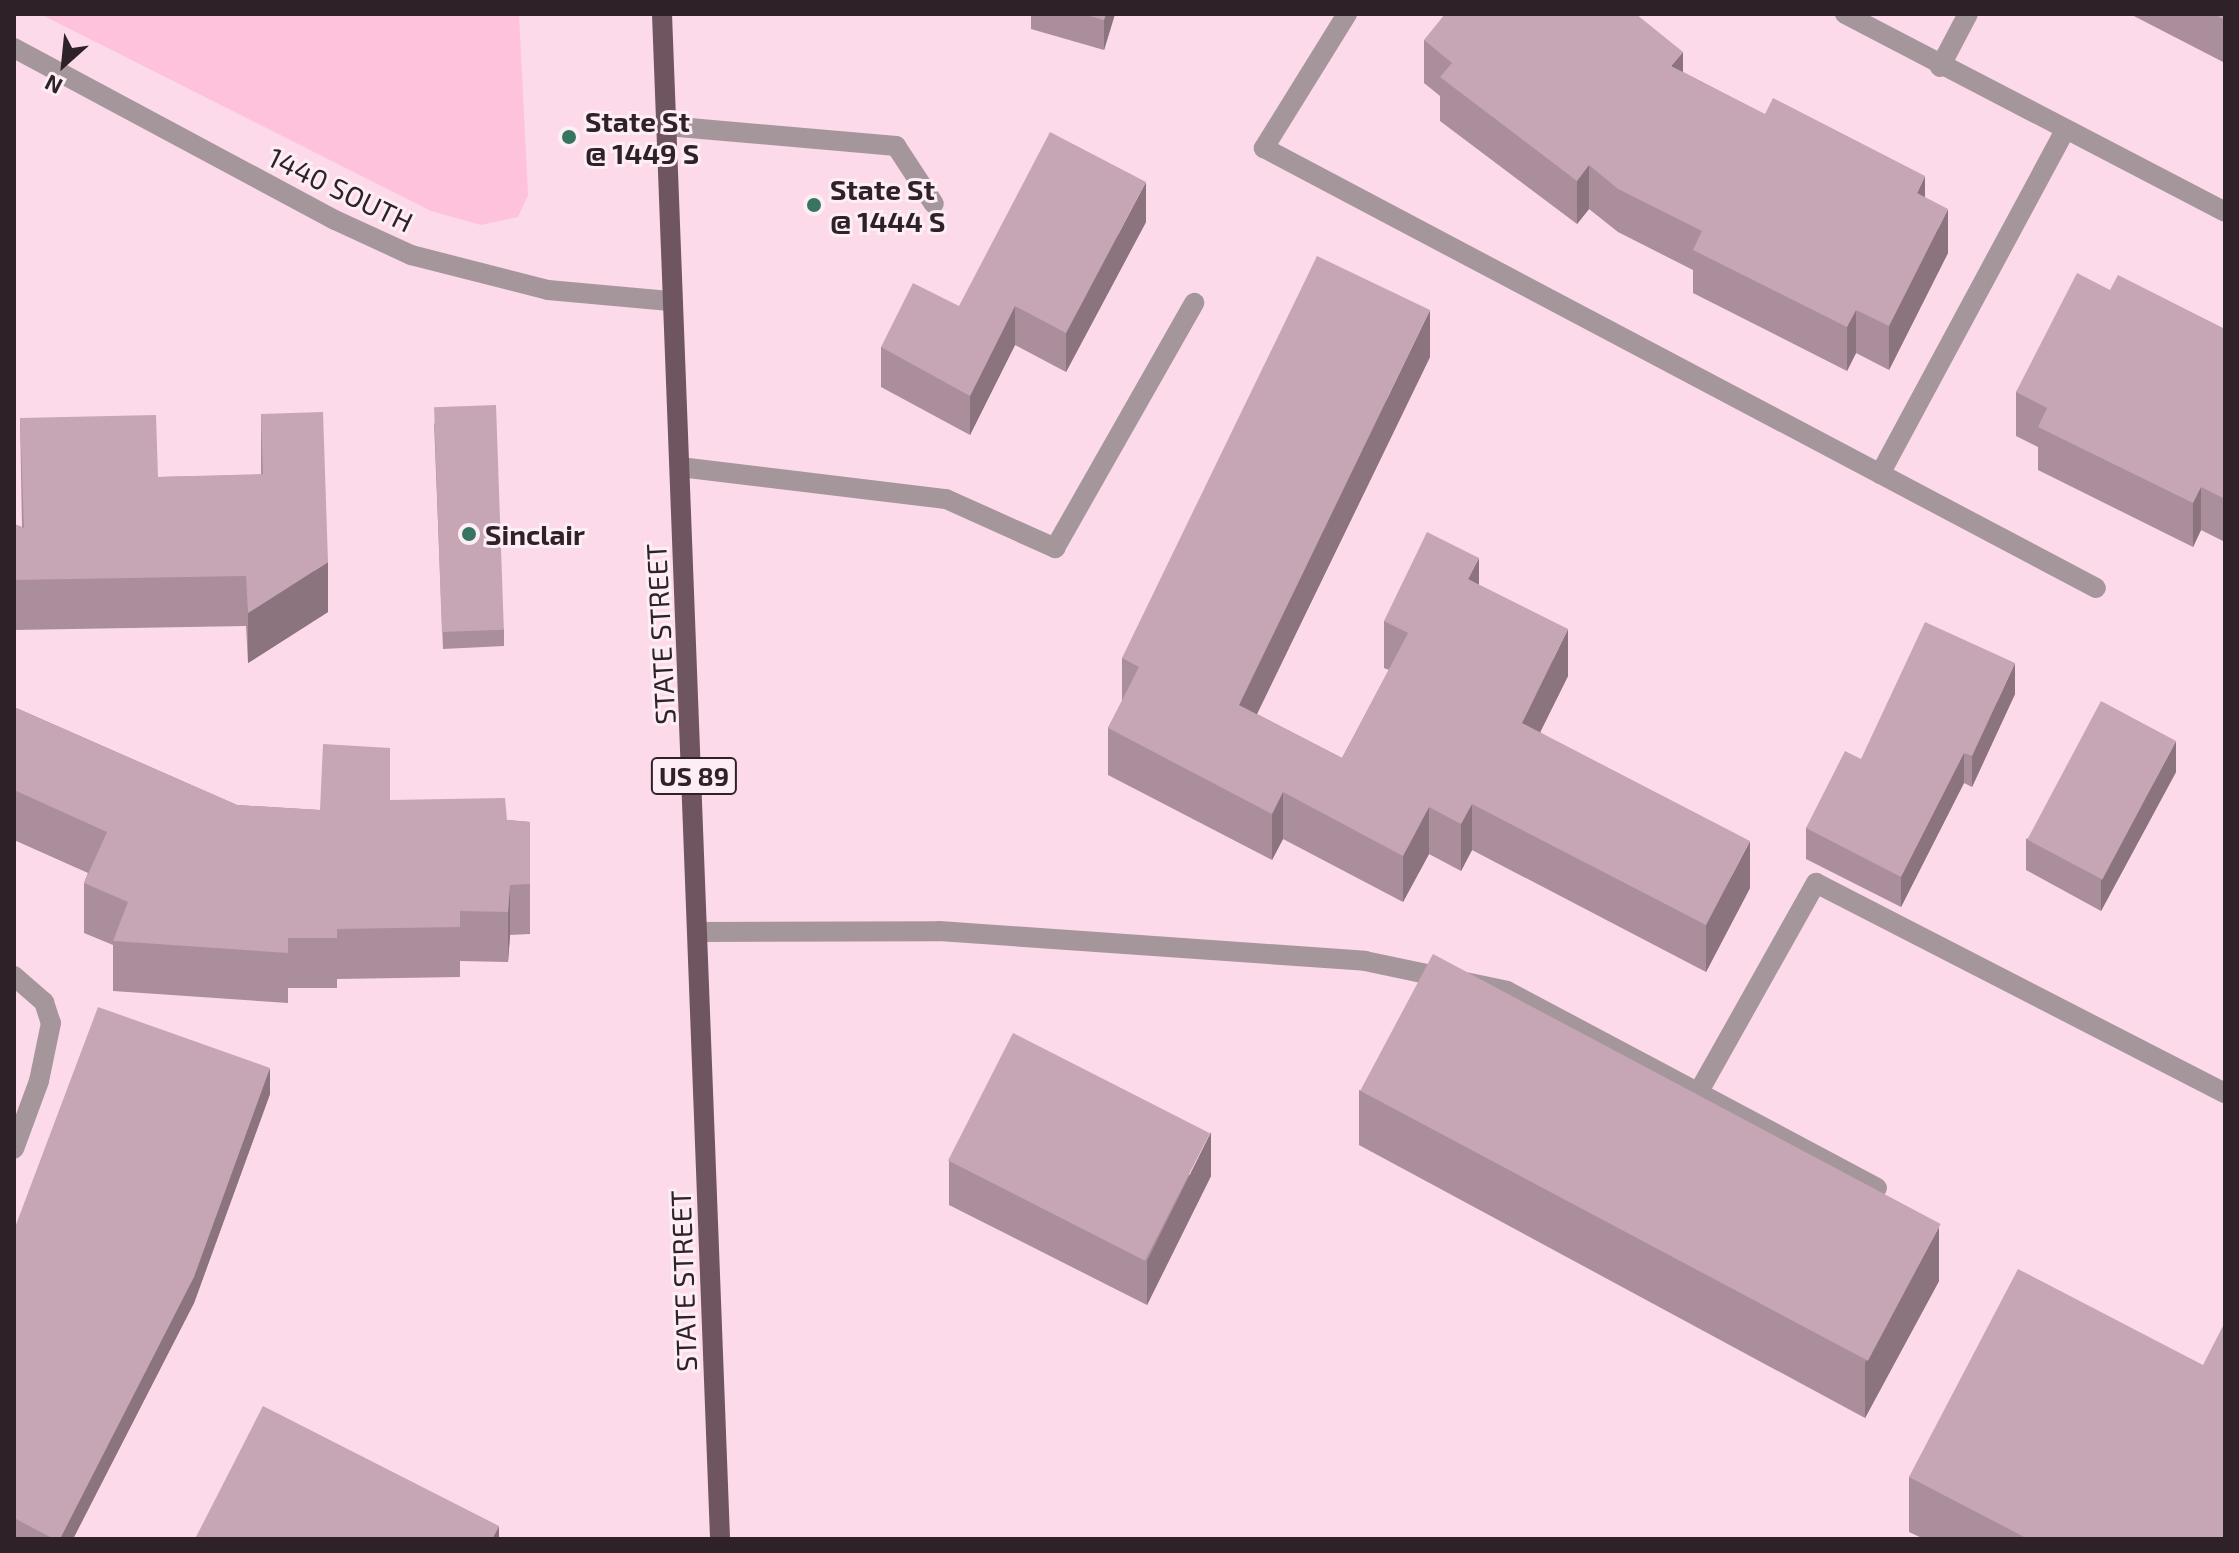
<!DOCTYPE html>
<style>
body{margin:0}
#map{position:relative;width:2239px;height:1553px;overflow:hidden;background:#fddae9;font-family:"Exo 2",sans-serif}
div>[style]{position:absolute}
.green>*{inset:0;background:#ffc2dd}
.minor>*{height:20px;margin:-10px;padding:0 10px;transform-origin:10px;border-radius:10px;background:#a5969c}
.major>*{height:20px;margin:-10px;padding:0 10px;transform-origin:10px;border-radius:10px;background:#6e5560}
.wall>*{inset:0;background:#aa8e9b}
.shaded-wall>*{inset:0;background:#8b747e}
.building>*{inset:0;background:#c6a5b4;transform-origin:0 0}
.dots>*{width:22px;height:22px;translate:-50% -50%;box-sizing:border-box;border:4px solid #fceef4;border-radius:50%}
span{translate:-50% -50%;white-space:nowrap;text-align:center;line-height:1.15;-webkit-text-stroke:6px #fceef4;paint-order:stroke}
.shield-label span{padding:2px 6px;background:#fceef4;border:2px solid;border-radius:6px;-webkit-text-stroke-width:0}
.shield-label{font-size:26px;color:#2e2127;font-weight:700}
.poi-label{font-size:28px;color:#2e2127;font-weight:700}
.left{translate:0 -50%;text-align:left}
.street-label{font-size:28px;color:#2e2127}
.frame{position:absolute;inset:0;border:16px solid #2e2127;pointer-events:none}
.north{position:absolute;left:24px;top:24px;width:80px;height:80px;-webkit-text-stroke:6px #fceef4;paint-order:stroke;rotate:207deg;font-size:22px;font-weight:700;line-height:32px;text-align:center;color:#2e2127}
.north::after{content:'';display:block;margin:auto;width:28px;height:36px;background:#2e2127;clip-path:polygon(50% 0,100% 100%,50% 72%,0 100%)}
</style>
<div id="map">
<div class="green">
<i style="clip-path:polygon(40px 14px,519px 14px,528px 195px,518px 217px,481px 225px,431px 211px)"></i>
</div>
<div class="minor">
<i style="left:1347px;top:14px;width:158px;rotate:121.8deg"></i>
<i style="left:1264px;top:148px;width:941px;rotate:27.87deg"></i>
<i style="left:1845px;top:14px;width:428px;rotate:27.5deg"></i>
<i style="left:14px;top:48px;width:364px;rotate:28.2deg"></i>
<i style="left:335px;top:220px;width:84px;rotate:24.7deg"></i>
<i style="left:411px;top:255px;width:141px;rotate:14.3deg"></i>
<i style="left:548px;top:290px;width:122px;rotate:5.2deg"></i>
<i style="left:1940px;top:67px;width:60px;rotate:-62.2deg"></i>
<i style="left:667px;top:126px;width:230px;rotate:5deg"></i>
<i style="left:896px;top:146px;width:69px;rotate:56.8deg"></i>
<i style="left:680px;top:467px;width:268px;rotate:6.9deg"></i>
<i style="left:946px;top:499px;width:120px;rotate:24.2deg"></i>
<i style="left:1055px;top:548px;width:282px;rotate:-60.4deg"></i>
<i style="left:1880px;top:474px;width:390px;rotate:-61.7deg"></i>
<i style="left:700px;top:932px;width:239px;rotate:-0.2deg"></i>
<i style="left:939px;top:931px;width:427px;rotate:4deg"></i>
<i style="left:1365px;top:961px;width:145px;rotate:11.9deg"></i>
<i style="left:1507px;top:991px;width:419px;rotate:28deg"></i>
<i style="left:14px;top:976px;width:40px;rotate:41deg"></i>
<i style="left:44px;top:1002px;width:22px;rotate:72deg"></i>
<i style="left:51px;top:1023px;width:59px;rotate:101.7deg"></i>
<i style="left:39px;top:1081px;width:72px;rotate:110.2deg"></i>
<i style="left:1698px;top:1093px;width:241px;rotate:-60.7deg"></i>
<i style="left:1816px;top:883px;width:460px;rotate:27.2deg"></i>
</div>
<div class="major">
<i style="left:662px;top:14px;width:1526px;rotate:87.82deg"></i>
</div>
<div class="wall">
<i style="clip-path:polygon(1031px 14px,1115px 14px,1104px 50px,1031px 29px)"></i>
<i style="clip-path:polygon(2130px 14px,2225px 14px,2225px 63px)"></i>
<i style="clip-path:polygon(1424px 40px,1683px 72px,1925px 198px,1948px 253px,1889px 370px,1856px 353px,1847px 371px,1693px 293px,1693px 270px,1618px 232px,1589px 209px,1577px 224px,1440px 121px,1440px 96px,1424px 83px)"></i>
<i style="clip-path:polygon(1146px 222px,1066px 372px,1015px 345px,970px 435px,881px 387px,881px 347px,959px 306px)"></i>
<i style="clip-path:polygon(2110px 290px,2225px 329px,2225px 542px,2201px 530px,2193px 547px,2038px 470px,2038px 447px,2016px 436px,2016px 392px)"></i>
<i style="clip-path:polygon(1430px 357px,1257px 714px,1342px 758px,1389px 670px,1384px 668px,1384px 621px,1479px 585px,1568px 676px,1540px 732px,1750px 888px,1706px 972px,1472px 850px,1461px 871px,1429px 854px,1403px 902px,1283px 839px,1272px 860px,1108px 775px,1108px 728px,1122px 701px,1122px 658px)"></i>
<i style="clip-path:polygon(261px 414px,328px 612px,248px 663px,246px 626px,14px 630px,14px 524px,22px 527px,20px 418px,158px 477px,261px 475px)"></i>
<i style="clip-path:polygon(434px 422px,504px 630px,504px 646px,443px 649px)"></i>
<i style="clip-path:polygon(2015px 694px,1972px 787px,1964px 783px,1901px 907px,1806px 859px,1806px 828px,1861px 759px)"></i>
<i style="clip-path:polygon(14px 707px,237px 805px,320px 810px,390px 800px,507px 820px,530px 822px,530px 934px,510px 935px,508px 962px,460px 961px,460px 977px,337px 979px,337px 988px,288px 988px,288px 1003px,113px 991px,113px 945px,84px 933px,84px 883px,88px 873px,14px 840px)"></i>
<i style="clip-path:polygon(2176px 772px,2101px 911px,2026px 870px,2026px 839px)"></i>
<i style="clip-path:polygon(1359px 1090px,1939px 1281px,1865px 1418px,1359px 1145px)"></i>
<i style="clip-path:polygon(270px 1094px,194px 1303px,73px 1539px,14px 1539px,14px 1230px)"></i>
<i style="clip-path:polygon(949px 1161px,1211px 1176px,1147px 1305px,949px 1205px)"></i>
<i style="clip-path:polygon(2203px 1365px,2225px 1539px,1924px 1539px,1909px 1532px,1909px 1477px)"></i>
</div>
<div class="shaded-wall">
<i style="clip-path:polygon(1106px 14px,1115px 14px,1104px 50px,1104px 20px)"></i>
<i style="clip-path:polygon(1683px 52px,1683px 96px,1671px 66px)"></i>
<i style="clip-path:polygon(1589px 165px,1589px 209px,1577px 224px,1577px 181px)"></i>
<i style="clip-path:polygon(1925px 176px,1925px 219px,1917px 193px)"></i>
<i style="clip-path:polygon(1146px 182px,1146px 222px,1066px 372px,1066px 333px)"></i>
<i style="clip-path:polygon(1948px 209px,1948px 253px,1889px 370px,1889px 326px)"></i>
<i style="clip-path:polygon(1015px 306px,1015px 345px,970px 435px,970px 396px)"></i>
<i style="clip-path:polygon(1430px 310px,1430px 357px,1239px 751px,1239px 705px)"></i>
<i style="clip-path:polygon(1856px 310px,1856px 353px,1847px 371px,1847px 327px)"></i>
<i style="clip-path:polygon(2201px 487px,2201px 530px,2193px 547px,2193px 503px)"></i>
<i style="clip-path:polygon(1479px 558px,1479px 604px,1468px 579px)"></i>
<i style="clip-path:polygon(328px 562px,328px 612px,248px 663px,248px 613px)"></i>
<i style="clip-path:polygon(1568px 629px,1568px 676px,1522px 769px,1522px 723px)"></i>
<i style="clip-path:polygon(2015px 663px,2015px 694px,1972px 787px,1972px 756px)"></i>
<i style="clip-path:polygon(2176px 741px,2176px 772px,2101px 911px,2101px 881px)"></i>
<i style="clip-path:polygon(1964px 753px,1964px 783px,1901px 907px,1901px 877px)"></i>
<i style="clip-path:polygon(1283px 792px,1283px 839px,1272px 860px,1272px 814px)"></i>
<i style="clip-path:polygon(1472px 804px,1472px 850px,1461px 871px,1461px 824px)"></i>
<i style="clip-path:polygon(1429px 807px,1429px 854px,1403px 902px,1403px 856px)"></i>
<i style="clip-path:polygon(1750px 841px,1750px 888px,1706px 972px,1706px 925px)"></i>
<i style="clip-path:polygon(510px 885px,510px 935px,508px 962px,508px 912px)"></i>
<i style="clip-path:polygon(270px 1068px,270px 1094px,194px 1303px,73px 1539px,60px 1539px)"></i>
<i style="clip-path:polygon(1211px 1132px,1211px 1176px,1147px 1305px,1147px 1261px)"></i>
<i style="clip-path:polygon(1939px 1227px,1939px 1281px,1865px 1418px,1865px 1363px)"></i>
<i style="clip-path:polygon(499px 1526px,499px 1539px,492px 1539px)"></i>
</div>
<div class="building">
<i style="clip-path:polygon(1083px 14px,1106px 14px,1104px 20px)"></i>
<i style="clip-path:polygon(1445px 14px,1636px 14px,1683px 52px,1671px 66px,1765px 114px,1773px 98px,1925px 176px,1917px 193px,1948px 209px,1889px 326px,1856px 310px,1847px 327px,1693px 250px,1702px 231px,1618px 189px,1589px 165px,1577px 181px,1440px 77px,1452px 63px,1424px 40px)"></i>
<i style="clip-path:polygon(2214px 14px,2225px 14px,2225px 20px)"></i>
<i style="clip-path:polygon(1050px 132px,1146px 182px,1066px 333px,1015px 306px,970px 396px,881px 347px,913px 283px,959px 306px)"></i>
<i style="clip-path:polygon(1317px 256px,1430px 310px,1239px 705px,1342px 758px,1408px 633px,1384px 621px,1427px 532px,1479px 558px,1468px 579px,1568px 629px,1522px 723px,1750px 841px,1706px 925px,1472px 804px,1461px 824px,1429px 807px,1403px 856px,1283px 792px,1272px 814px,1108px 728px,1139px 667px,1122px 658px)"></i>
<i style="clip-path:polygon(2077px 273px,2110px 290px,2118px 275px,2225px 329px,2225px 499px,2201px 487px,2193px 503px,2038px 427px,2047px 408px,2016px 392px)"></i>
<i style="left:496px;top:405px;width:225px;height:62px;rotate:88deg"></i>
<i style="clip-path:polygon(323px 412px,328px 562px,248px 613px,246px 576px,14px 580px,14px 524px,24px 528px,20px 418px,156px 415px,158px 477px,263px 474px,261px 414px)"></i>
<i style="clip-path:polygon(1925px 622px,2015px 663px,1972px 756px,1964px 753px,1901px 877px,1806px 828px,1845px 751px,1861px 759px)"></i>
<i style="left:2101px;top:701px;width:85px;height:157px;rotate:28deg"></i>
<i style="clip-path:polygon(14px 707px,237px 805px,320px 810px,323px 744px,390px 748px,390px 800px,505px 798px,507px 820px,530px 822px,530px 884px,510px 885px,508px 912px,460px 911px,460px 927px,337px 929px,337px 938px,288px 938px,288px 953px,113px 941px,128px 902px,84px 883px,107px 832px,14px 790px)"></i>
<i style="left:1433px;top:954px;width:575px;height:155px;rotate:28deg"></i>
<i style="clip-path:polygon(98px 1007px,270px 1068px,194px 1277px,60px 1539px,54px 1539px,14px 1518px,14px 1230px)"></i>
<i style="left:1013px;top:1033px;width:221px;height:143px;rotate:27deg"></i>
<i style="clip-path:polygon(2018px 1269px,2203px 1365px,2225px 1322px,2225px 1539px,2028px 1539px,1909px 1477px)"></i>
<i style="clip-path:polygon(263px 1406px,499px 1526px,492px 1539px,195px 1539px)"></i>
</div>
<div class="dots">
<i style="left:569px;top:137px;background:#387561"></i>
<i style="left:814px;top:205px;background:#387561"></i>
<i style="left:469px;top:534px;background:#387561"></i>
</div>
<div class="shield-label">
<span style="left:694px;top:776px">US 89</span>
</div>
<div class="poi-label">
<span class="left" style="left:585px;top:137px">State St<br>@ 1449 S</span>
<span class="left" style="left:830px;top:205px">State St<br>@ 1444 S</span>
<span class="left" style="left:485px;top:534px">Sinclair</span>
</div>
<div class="street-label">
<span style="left:341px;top:189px;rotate:26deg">1440 SOUTH</span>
<span style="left:660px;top:634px;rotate:-93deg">STATE STREET</span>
<span style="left:683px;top:1281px;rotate:-92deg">STATE STREET</span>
</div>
<div class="frame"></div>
<div class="north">N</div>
</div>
